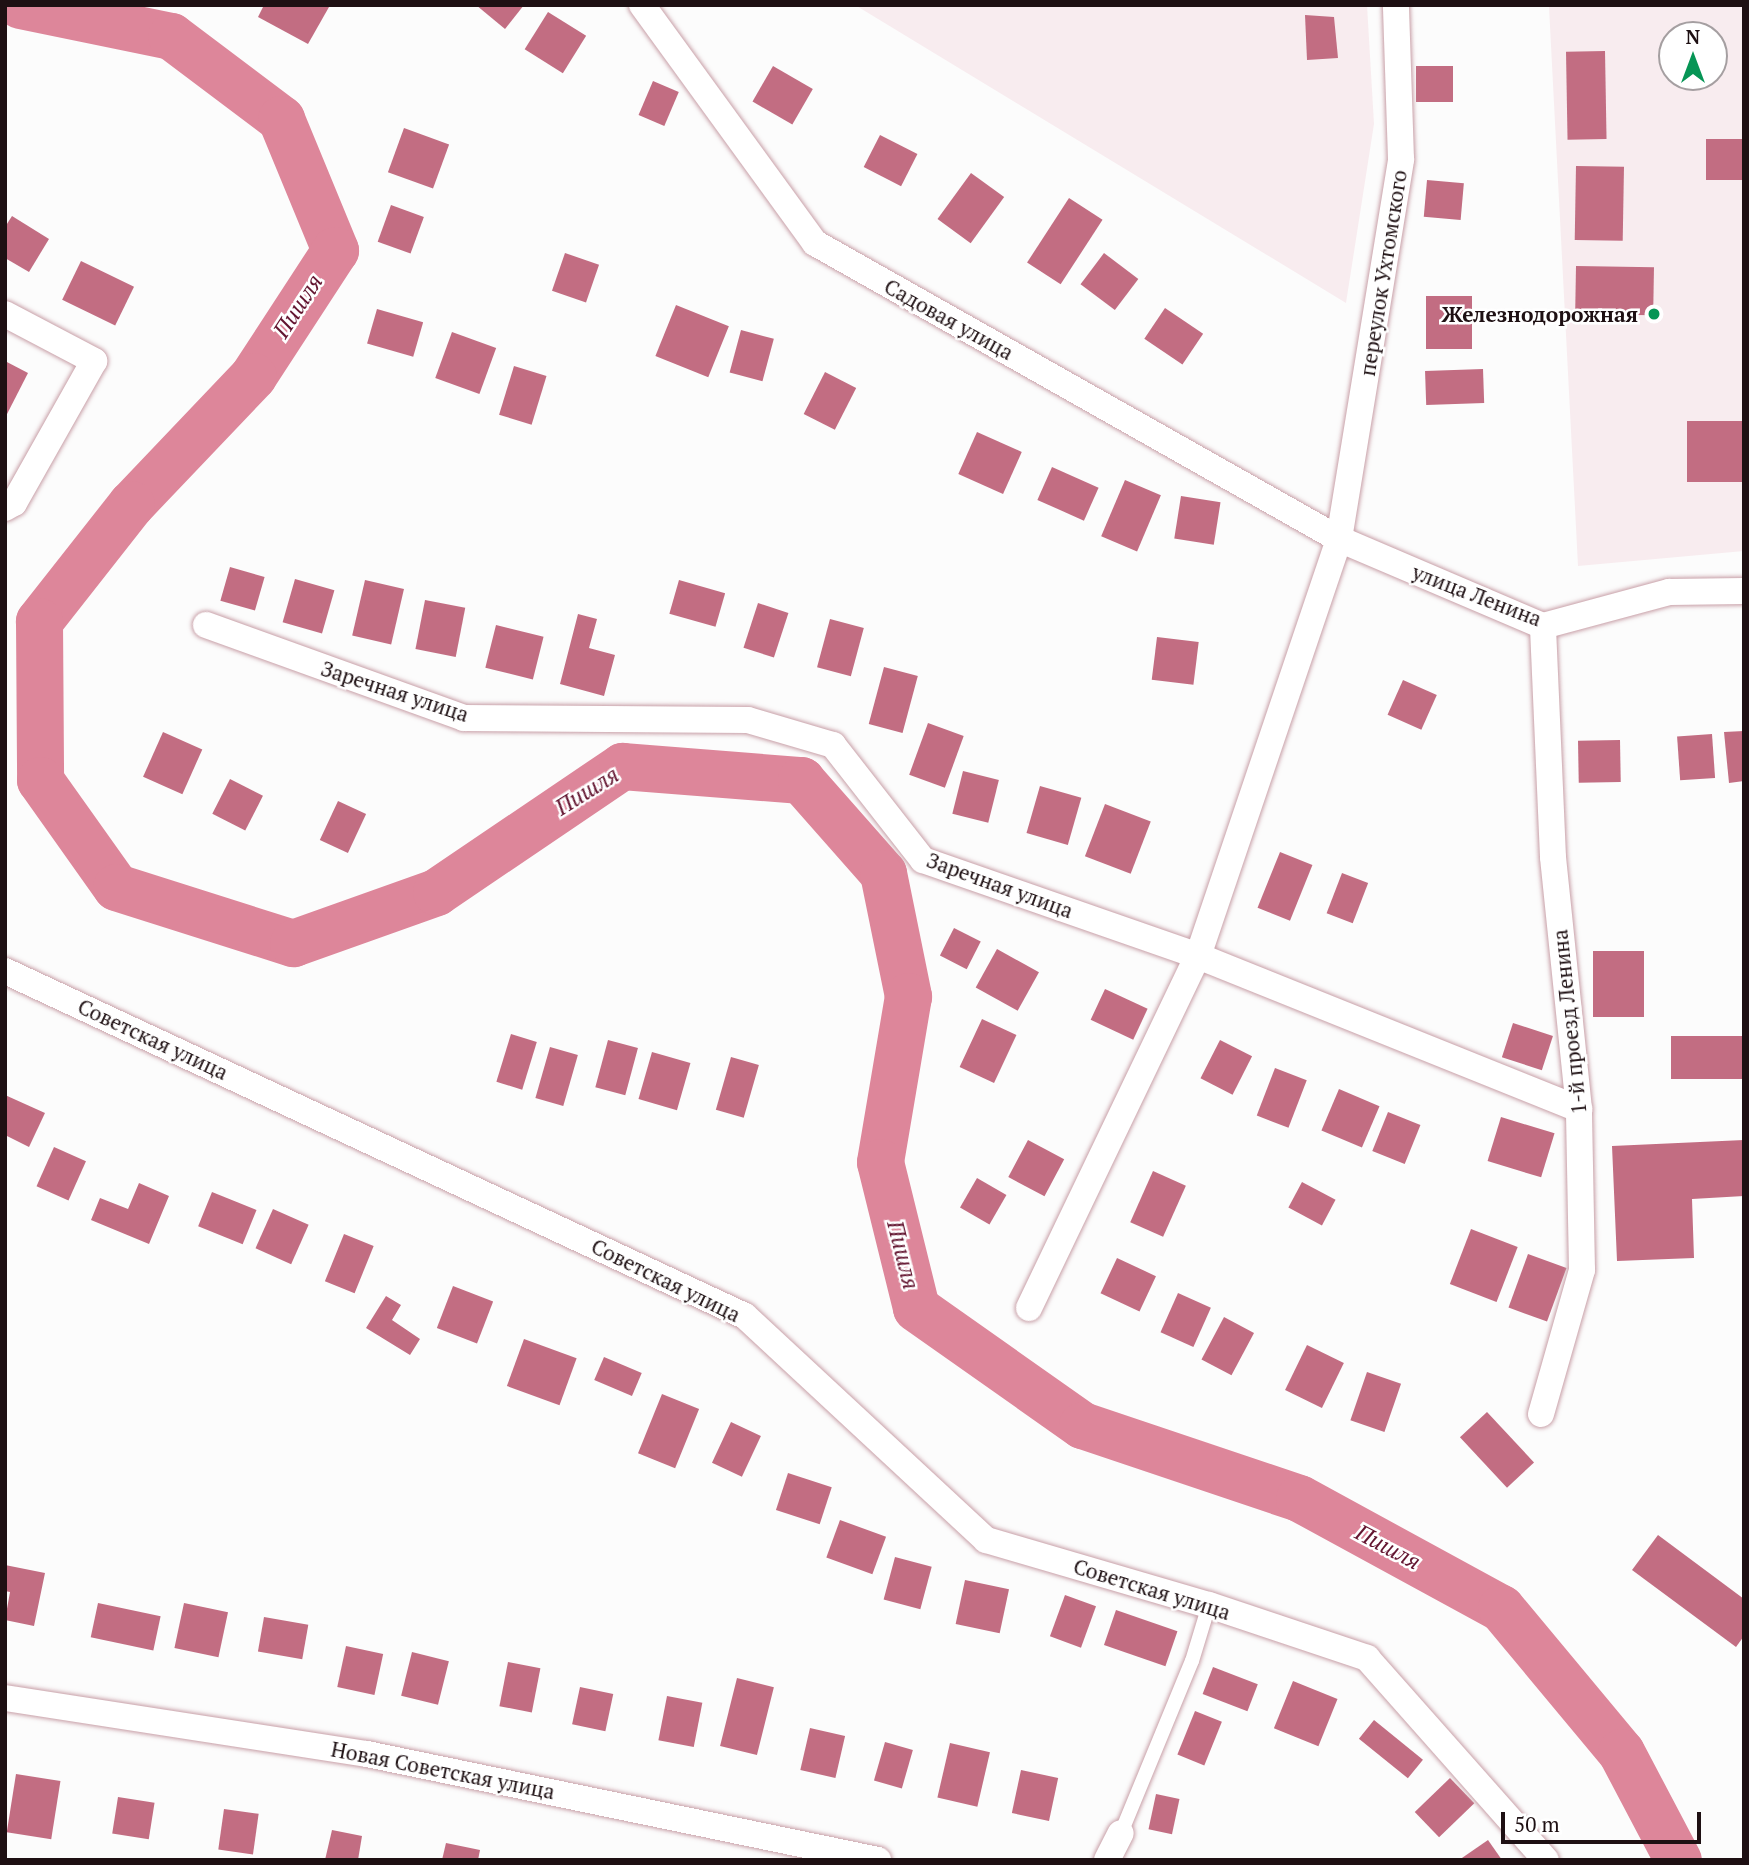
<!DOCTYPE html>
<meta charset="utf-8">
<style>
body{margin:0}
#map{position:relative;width:1749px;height:1865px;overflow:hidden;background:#fcfcfc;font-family:"PT Serif",serif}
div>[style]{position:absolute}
.built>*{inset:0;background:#f8ecef}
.river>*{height:47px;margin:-23.5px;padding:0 23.5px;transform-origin:23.5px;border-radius:23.5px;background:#dd869a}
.building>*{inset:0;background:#c26d82;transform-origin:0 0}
.roads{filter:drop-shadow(0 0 2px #c8a0a8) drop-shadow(0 0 2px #c8a0a8)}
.service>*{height:14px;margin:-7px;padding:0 7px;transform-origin:7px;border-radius:7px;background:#fff}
.minor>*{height:26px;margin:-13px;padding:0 13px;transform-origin:13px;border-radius:13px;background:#fff}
.dots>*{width:19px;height:19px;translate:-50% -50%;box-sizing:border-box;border:4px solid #fff;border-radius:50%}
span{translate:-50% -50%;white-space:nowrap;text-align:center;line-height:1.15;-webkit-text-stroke:5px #fff;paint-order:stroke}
.street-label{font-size:21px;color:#1e1013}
.poi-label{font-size:21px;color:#1e1013;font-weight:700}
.right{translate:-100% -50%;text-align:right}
.water-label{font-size:23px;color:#631530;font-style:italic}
.frame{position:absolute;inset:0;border:7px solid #1e1013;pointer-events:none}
.north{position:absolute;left:1658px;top:21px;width:70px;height:70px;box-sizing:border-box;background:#fff;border:2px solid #a59fa1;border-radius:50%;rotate:0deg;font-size:19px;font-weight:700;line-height:28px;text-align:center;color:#1e1013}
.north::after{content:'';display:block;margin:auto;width:24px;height:32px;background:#069555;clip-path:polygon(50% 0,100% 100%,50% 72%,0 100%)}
.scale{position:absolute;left:1501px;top:1812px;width:200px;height:32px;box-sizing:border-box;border:4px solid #1e1013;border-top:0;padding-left:9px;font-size:21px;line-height:24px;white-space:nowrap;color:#1e1013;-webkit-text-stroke:5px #fff;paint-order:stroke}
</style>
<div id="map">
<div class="built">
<i style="clip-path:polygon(855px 5px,1367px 5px,1374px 124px,1346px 303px)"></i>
<i style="clip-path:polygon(evenodd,1744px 5px,1744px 551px,1578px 566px,1549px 7px,1419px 5px,1744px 5px,1672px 35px,1714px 35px,1714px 77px,1672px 77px,1672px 35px)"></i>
</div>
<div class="river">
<i style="left:20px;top:5px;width:154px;rotate:11.6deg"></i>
<i style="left:171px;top:36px;width:138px;rotate:37deg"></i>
<i style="left:281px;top:119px;width:142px;rotate:67.6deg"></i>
<i style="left:335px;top:250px;width:150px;rotate:123.1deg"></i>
<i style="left:253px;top:376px;width:177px;rotate:133.6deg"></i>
<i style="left:131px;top:504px;width:149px;rotate:128.2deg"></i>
<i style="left:39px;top:621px;width:159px;rotate:89.6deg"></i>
<i style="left:40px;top:780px;width:131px;rotate:54.6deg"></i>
<i style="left:116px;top:887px;width:186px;rotate:17.6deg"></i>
<i style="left:293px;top:943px;width:152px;rotate:-19.6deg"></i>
<i style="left:436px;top:892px;width:225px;rotate:-34.1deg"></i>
<i style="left:622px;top:766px;width:180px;rotate:4.5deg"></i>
<i style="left:801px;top:780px;width:124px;rotate:48.6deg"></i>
<i style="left:883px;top:873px;width:126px;rotate:78.5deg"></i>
<i style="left:908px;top:996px;width:168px;rotate:99.6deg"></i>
<i style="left:880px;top:1162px;width:150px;rotate:76.1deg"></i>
<i style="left:916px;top:1308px;width:203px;rotate:35.2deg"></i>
<i style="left:1082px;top:1425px;width:229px;rotate:18.6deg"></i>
<i style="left:1299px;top:1498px;width:230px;rotate:28.6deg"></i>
<i style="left:1501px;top:1608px;width:187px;rotate:50.2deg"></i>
<i style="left:1621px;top:1752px;width:122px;rotate:62.2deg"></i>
</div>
<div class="building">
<i style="clip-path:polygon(264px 5px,326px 5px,329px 7px,308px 44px,258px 17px)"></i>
<i style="clip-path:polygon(476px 5px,524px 5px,505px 29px)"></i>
<i style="left:548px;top:12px;width:45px;height:44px;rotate:32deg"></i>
<i style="clip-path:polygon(1305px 15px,1334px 17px,1338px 58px,1307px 60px)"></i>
<i style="left:1605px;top:51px;width:88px;height:39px;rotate:89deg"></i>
<i style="left:773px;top:66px;width:46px;height:41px;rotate:30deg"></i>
<i style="left:1416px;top:66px;width:37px;height:36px"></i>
<i style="left:653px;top:81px;width:28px;height:37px;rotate:23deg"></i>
<i style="left:404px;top:128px;width:48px;height:47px;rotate:20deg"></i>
<i style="left:880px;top:135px;width:42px;height:36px;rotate:27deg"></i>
<i style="left:1706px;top:139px;width:38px;height:41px"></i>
<i style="left:1576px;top:166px;width:48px;height:74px;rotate:1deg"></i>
<i style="left:971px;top:173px;width:41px;height:57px;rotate:36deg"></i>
<i style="left:1427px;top:180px;width:37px;height:37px;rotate:5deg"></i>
<i style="left:1069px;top:198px;width:40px;height:77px;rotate:33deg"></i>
<i style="left:391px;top:205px;width:35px;height:39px;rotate:20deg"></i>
<i style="clip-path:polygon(12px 216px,49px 239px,29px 272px,5px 258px,5px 227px)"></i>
<i style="left:565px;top:253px;width:36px;height:40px;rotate:19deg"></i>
<i style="left:1104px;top:253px;width:43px;height:39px;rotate:37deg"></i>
<i style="left:81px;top:261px;width:59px;height:43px;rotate:26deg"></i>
<i style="left:1576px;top:266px;width:78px;height:48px;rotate:1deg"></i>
<i style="left:1426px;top:296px;width:46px;height:53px"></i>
<i style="left:676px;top:305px;width:57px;height:55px;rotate:22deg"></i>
<i style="left:1165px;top:308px;width:46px;height:37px;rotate:34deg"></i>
<i style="left:377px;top:309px;width:48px;height:36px;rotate:16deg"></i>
<i style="left:741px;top:330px;width:34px;height:44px;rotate:15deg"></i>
<i style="left:452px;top:332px;width:47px;height:49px;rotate:20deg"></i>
<i style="clip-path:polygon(5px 361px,28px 373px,5px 418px)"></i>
<i style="left:514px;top:366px;width:34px;height:51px;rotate:17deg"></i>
<i style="left:1483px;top:369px;width:34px;height:58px;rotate:88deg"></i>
<i style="left:825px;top:372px;width:35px;height:47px;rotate:27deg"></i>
<i style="left:1744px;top:421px;width:61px;height:57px;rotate:90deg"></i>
<i style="left:977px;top:432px;width:49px;height:46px;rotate:24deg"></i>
<i style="left:1052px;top:467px;width:51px;height:36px;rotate:24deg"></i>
<i style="left:1125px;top:480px;width:39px;height:61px;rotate:23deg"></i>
<i style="left:1181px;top:496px;width:40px;height:43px;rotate:9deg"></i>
<i style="left:230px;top:567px;width:36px;height:35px;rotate:16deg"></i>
<i style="left:295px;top:579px;width:41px;height:45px;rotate:16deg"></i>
<i style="left:365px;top:580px;width:40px;height:57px;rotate:13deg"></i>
<i style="left:679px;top:580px;width:48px;height:35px;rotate:16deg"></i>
<i style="left:425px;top:600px;width:41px;height:50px;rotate:11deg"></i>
<i style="left:758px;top:603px;width:32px;height:47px;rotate:18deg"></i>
<i style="clip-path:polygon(578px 614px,597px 619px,589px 648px,615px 655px,604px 696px,560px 684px)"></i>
<i style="left:830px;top:619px;width:35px;height:50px;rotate:15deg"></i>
<i style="left:496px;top:625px;width:49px;height:44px;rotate:14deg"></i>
<i style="left:1157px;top:637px;width:42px;height:43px;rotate:7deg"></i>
<i style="left:884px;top:667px;width:35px;height:59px;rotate:15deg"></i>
<i style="left:1403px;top:680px;width:37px;height:38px;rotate:24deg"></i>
<i style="left:928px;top:723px;width:38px;height:55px;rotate:20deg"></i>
<i style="clip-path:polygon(1744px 731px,1744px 781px,1729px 783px,1724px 732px)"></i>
<i style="left:163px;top:732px;width:43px;height:49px;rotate:24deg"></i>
<i style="left:1712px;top:734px;width:44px;height:35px;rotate:86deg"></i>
<i style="left:1620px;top:740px;width:42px;height:42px;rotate:89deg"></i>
<i style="left:963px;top:771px;width:37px;height:44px;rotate:14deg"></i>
<i style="left:230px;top:779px;width:37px;height:39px;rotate:27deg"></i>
<i style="left:1040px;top:786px;width:43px;height:49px;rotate:16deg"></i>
<i style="left:338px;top:801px;width:31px;height:43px;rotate:25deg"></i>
<i style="left:1105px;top:804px;width:49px;height:56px;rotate:21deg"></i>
<i style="left:1280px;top:852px;width:35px;height:60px;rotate:22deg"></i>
<i style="left:1342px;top:873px;width:28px;height:43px;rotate:21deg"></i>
<i style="left:954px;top:928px;width:30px;height:31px;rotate:27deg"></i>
<i style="left:997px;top:949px;width:48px;height:44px;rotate:29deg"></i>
<i style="left:1593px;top:951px;width:51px;height:66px"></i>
<i style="left:1105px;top:989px;width:47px;height:34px;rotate:25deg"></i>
<i style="left:982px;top:1019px;width:38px;height:53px;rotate:25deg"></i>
<i style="left:1513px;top:1023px;width:42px;height:36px;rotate:18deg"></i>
<i style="left:511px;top:1034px;width:27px;height:50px;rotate:17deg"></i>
<i style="left:1671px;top:1036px;width:73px;height:43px"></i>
<i style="left:608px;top:1040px;width:31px;height:49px;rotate:15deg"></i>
<i style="left:1220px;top:1040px;width:36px;height:43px;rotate:27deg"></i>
<i style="left:550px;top:1047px;width:29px;height:53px;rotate:16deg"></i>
<i style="left:652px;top:1052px;width:40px;height:49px;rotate:16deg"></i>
<i style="left:731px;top:1057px;width:29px;height:55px;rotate:16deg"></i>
<i style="left:1275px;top:1068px;width:34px;height:51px;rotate:21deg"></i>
<i style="left:1339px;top:1089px;width:44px;height:45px;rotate:23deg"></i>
<i style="clip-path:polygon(5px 1095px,45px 1113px,29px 1147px,5px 1135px)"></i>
<i style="left:1388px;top:1112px;width:35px;height:42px;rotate:22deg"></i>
<i style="left:1501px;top:1117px;width:56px;height:46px;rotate:17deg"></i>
<i style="left:1028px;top:1140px;width:41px;height:42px;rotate:28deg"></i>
<i style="clip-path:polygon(1744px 1140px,1744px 1196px,1692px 1199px,1694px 1258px,1617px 1261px,1612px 1146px)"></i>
<i style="left:54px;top:1147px;width:35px;height:43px;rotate:24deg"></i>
<i style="left:1153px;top:1171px;width:36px;height:56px;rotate:24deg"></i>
<i style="left:977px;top:1178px;width:34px;height:34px;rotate:30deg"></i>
<i style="left:1302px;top:1182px;width:38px;height:29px;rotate:28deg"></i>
<i style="clip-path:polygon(139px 1183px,169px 1196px,149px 1244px,91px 1220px,100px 1198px,128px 1209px)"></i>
<i style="left:212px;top:1192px;width:48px;height:37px;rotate:22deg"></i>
<i style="left:273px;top:1209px;width:39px;height:43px;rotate:24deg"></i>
<i style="left:1471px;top:1229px;width:50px;height:59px;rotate:21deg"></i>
<i style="left:344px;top:1234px;width:32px;height:51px;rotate:22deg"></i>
<i style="left:1528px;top:1254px;width:41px;height:57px;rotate:20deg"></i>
<i style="left:1117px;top:1258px;width:43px;height:39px;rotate:25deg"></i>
<i style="left:453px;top:1286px;width:43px;height:45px;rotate:21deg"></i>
<i style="left:1178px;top:1293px;width:36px;height:43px;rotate:24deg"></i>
<i style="clip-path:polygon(386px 1296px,401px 1305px,392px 1320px,420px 1339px,410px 1355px,366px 1328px)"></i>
<i style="left:1224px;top:1317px;width:34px;height:48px;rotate:28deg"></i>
<i style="left:524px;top:1339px;width:56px;height:50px;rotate:20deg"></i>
<i style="left:1307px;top:1345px;width:41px;height:50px;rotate:26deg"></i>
<i style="left:604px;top:1357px;width:41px;height:25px;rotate:23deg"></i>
<i style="left:1367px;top:1372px;width:36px;height:51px;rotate:19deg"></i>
<i style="left:662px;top:1394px;width:40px;height:64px;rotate:22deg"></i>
<i style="left:1487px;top:1412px;width:69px;height:37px;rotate:47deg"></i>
<i style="left:731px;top:1422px;width:33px;height:45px;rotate:25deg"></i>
<i style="left:788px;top:1473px;width:46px;height:39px;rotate:18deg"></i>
<i style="left:840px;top:1520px;width:49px;height:40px;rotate:20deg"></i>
<i style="clip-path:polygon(1658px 1535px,1744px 1599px,1744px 1636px,1736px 1647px,1632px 1570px)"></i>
<i style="left:895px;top:1557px;width:38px;height:44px;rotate:15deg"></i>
<i style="clip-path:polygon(5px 1565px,45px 1573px,34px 1626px,5px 1620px,10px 1592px,5px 1591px)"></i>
<i style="left:965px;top:1580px;width:45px;height:45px;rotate:12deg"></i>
<i style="left:1065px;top:1595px;width:33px;height:44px;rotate:20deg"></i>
<i style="left:98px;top:1603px;width:64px;height:35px;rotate:12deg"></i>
<i style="left:184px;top:1603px;width:45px;height:46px;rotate:12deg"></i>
<i style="left:1116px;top:1610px;width:65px;height:37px;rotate:19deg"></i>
<i style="left:264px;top:1617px;width:45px;height:35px;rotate:10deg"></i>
<i style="left:346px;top:1646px;width:38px;height:42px;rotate:12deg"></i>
<i style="left:412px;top:1652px;width:38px;height:45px;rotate:14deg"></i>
<i style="left:508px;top:1662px;width:33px;height:45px;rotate:11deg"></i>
<i style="left:1213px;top:1667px;width:48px;height:29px;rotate:21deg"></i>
<i style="left:737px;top:1678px;width:38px;height:70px;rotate:14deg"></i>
<i style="left:1293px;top:1681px;width:48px;height:51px;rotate:22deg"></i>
<i style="left:580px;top:1687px;width:34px;height:38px;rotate:12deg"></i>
<i style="left:667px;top:1696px;width:36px;height:45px;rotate:11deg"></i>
<i style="left:1195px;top:1711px;width:29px;height:47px;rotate:22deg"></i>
<i style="left:1374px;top:1720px;width:63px;height:24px;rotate:39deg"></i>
<i style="left:810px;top:1728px;width:36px;height:43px;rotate:13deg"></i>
<i style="left:885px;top:1742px;width:29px;height:40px;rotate:16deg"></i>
<i style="left:950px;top:1743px;width:41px;height:56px;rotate:13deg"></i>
<i style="left:1021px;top:1770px;width:38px;height:44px;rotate:12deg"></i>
<i style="left:16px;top:1774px;width:45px;height:59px;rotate:9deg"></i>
<i style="left:1450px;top:1778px;width:35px;height:49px;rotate:46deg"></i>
<i style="left:1156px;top:1794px;width:24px;height:36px;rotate:12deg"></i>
<i style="left:118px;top:1797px;width:37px;height:37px;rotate:9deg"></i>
<i style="left:224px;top:1809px;width:35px;height:41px;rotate:8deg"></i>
<i style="clip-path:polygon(332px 1830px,362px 1836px,358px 1860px,325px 1860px)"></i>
<i style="clip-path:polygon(1488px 1840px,1502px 1860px,1459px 1860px)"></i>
<i style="clip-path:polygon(446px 1843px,480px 1850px,478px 1860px,442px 1860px)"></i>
</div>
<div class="roads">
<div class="service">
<i style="left:1121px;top:1833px;width:186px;rotate:-67.6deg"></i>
<i style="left:1192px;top:1661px;width:59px;rotate:-73.1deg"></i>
</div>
<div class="minor">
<i style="left:642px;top:5px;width:294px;rotate:54deg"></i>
<i style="left:815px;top:243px;width:602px;rotate:29.46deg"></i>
<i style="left:1339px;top:539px;width:222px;rotate:23.1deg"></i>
<i style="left:1543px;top:626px;width:131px;rotate:-15.1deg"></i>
<i style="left:1669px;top:592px;width:75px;rotate:-0.8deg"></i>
<i style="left:5px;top:314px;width:101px;rotate:27.8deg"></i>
<i style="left:94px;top:361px;width:163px;rotate:119.4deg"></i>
<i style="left:14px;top:503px;width:10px;rotate:151deg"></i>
<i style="left:206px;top:625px;width:274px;rotate:19.8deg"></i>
<i style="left:464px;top:718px;width:284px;rotate:0.4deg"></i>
<i style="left:748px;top:720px;width:89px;rotate:16.4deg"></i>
<i style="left:833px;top:745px;width:146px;rotate:52deg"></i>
<i style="left:923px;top:860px;width:291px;rotate:19.2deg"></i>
<i style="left:1198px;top:956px;width:411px;rotate:21.9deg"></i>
<i style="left:5px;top:971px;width:816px;rotate:25deg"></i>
<i style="left:745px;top:1316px;width:329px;rotate:42.9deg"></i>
<i style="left:986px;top:1540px;width:232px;rotate:16.3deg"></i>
<i style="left:1209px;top:1605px;width:167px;rotate:18.5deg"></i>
<i style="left:1367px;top:1658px;width:270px;rotate:48.5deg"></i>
<i style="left:1029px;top:1308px;width:390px;rotate:-64.4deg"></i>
<i style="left:1198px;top:956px;width:440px;rotate:-71.3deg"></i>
<i style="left:1339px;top:539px;width:385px;rotate:-80.7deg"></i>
<i style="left:1401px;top:159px;width:154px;rotate:-91.9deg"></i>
<i style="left:1541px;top:1414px;width:150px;rotate:-74.1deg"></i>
<i style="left:1582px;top:1270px;width:161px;rotate:-91.1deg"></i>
<i style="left:1579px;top:1109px;width:253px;rotate:-95.9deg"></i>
<i style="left:1553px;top:857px;width:231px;rotate:-92.5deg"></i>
<i style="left:5px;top:1698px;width:366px;rotate:8.8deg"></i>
<i style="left:367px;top:1754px;width:522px;rotate:11.72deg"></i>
<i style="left:1107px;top:1860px;width:30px;rotate:-63deg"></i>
</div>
</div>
<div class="dots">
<i style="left:1654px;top:314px;background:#069555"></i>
</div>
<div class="street-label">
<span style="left:1383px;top:273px;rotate:-81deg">переулок Ухтомского</span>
<span style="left:949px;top:319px;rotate:29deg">Садовая улица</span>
<span style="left:1477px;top:595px;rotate:21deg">улица Ленина</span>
<span style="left:395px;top:691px;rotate:18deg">Заречная улица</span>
<span style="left:1000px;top:885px;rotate:20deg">Заречная улица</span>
<span style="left:1569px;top:1022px;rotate:-96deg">1-й проезд Ленина</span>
<span style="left:153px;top:1039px;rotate:25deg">Советская улица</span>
<span style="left:666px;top:1280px;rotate:26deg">Советская улица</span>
<span style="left:1152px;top:1589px;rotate:17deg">Советская улица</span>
<span style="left:443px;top:1770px;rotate:11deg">Новая Советская улица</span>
</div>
<div class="poi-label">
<span class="right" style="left:1638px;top:314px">Железнодорожная</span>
</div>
<div class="water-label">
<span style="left:298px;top:306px;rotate:-57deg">Пишля</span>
<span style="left:587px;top:791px;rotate:-32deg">Пишля</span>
<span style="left:903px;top:1255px;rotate:76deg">Пишля</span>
<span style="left:1388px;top:1547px;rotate:28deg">Пишля</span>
</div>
<div class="frame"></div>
<div class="north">N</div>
<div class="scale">50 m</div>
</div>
